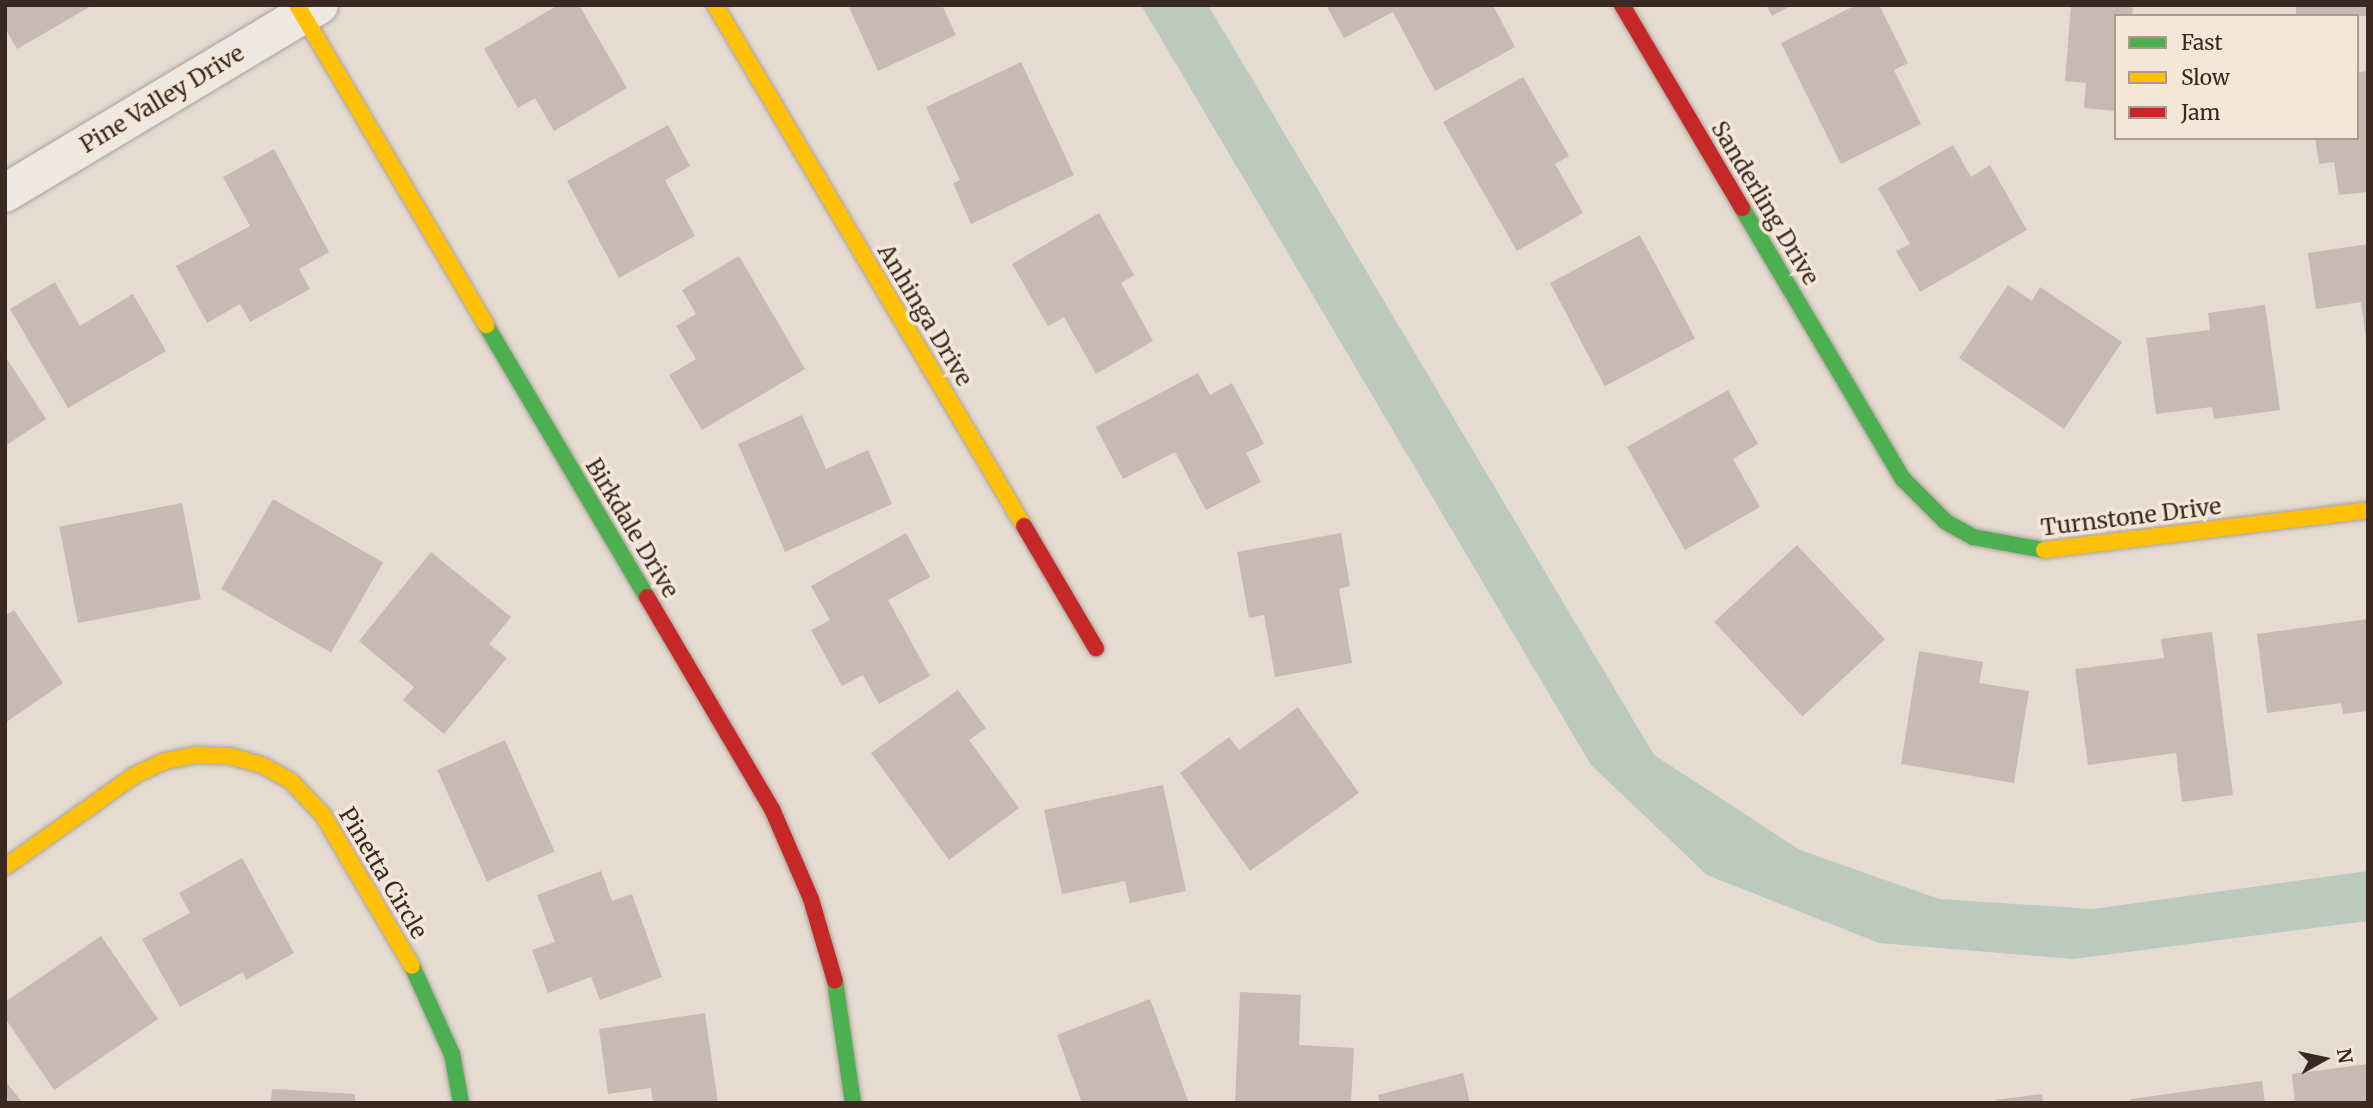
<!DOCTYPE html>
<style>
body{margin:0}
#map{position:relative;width:2373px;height:1108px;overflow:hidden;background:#e5dbd1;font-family:Merriweather,serif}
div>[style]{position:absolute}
.water>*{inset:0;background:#bbc9be}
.building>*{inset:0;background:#c8b9b2;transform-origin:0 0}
.roads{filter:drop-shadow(0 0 2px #aaa199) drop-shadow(0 0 2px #aaa199)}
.street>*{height:38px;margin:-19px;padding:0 19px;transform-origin:19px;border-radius:19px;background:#ede8e2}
.fast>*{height:16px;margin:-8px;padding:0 8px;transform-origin:8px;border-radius:8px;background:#4caf50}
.slow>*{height:16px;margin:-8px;padding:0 8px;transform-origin:8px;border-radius:8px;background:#ffc107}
.jam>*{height:16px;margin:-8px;padding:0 8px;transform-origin:8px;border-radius:8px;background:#c62828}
span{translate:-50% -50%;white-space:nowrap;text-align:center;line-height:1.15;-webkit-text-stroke:7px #f4e7d8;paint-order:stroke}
.street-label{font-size:23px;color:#392921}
.frame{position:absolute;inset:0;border:7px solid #392921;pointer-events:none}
.legend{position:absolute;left:2114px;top:14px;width:245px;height:126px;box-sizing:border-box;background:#f4e7d8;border:2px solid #a99b8f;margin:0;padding:9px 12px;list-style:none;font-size:21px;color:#392921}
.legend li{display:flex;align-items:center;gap:14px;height:35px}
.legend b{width:35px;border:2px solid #a99b8f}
.north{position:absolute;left:2289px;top:1024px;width:70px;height:70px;-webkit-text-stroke:5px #f4e7d8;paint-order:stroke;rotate:81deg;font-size:19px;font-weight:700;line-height:28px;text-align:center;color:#392921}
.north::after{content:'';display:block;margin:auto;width:24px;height:32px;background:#392921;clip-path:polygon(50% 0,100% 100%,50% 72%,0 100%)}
</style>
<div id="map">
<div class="water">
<i style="clip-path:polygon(1141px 5px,1208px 5px,1654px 755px,1800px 850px,1939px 899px,2093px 909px,2368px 871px,2368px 921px,2073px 959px,1879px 943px,1707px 875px,1591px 765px)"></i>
</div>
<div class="building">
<i style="clip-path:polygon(5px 5px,93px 5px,17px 49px,5px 28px)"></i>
<i style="clip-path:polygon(558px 5px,579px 5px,627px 88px,554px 131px,535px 98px,518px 108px,484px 49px)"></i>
<i style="clip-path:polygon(848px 5px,942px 5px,956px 35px,878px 71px)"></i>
<i style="clip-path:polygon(1326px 5px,1493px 5px,1515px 47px,1435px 91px,1393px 12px,1344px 38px)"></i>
<i style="clip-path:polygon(1766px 5px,1792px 5px,1772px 16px)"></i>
<i style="clip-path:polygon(1856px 5px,1879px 5px,1908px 63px,1894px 70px,1921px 124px,1841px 164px,1781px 43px)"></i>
<i style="clip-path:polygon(2071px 5px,2133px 5px,2132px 16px,2116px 16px,2116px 111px,2084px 108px,2086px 83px,2065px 81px)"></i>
<i style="left:2296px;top:5px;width:72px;height:11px"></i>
<i style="clip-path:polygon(1021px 62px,1074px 175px,971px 224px,953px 183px,960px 180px,926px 107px)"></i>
<i style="clip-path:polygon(2368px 71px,2368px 192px,2339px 195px,2334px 162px,2319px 164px,2315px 138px,2357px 138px,2357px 72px)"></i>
<i style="clip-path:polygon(1523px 77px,1569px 156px,1555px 164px,1583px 213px,1517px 251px,1443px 122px)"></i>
<i style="clip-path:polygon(668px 125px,690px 166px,665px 180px,695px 236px,619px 278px,567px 181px)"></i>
<i style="clip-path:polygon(1953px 145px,1971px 177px,1990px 165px,2027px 230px,1920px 292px,1896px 251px,1910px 244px,1878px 188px)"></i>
<i style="clip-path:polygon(274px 149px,329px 252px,299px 269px,310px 289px,250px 322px,240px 304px,207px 323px,176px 266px,250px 226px,223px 177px)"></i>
<i style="clip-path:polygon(1099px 213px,1134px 275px,1121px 283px,1153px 341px,1096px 374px,1064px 317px,1048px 326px,1012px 264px)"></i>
<i style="left:1640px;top:235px;width:117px;height:102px;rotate:62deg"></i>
<i style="clip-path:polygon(2368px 244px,2368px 339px,2366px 339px,2361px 302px,2316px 309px,2308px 253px)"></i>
<i style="clip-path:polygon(739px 256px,805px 369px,702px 430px,669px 375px,696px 359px,676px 326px,696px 314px,682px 290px)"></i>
<i style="clip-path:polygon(55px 282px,80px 326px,133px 294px,166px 351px,68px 408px,10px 309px)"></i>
<i style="clip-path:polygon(2008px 285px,2032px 301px,2040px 287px,2122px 342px,2064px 429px,1959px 358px)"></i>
<i style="clip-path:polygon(2265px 305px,2280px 410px,2214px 419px,2212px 407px,2156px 414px,2146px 338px,2210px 330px,2208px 313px)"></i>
<i style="clip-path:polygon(5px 356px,46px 419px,5px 446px)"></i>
<i style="clip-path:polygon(1198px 373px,1210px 395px,1232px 383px,1264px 444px,1246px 453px,1261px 482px,1206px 510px,1175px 452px,1123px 479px,1096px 427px)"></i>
<i style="clip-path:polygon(1728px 390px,1758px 444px,1733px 459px,1760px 507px,1685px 550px,1627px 447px)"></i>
<i style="clip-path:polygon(802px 415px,826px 469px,868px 450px,892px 504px,785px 552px,738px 444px)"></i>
<i style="left:273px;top:499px;width:127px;height:104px;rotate:30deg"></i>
<i style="left:182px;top:503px;width:98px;height:125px;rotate:79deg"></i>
<i style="clip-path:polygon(906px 533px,930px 577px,888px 600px,930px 676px,879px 704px,863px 675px,842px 686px,811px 630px,830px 620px,811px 586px)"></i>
<i style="clip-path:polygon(1341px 533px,1350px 586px,1339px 589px,1352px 663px,1275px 677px,1264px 615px,1249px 618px,1237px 552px)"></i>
<i style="left:1797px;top:545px;width:129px;height:113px;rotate:47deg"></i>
<i style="clip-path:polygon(431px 552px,511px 617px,489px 644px,507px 658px,444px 734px,403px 700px,414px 687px,359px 641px)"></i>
<i style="clip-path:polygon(14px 610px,63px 683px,5px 723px,5px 616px)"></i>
<i style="clip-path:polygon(2368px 619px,2368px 711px,2343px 714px,2341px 703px,2267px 713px,2257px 634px)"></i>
<i style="clip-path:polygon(2212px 632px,2233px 795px,2182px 802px,2176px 753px,2088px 765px,2075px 669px,2164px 658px,2161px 639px)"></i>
<i style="clip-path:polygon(1919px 651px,1983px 662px,1979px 683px,2029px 691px,2014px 783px,1901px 764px)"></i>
<i style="clip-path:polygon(958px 690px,986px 728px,969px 740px,1019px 808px,949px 860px,871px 753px)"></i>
<i style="clip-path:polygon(1298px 707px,1359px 793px,1250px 871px,1180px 773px,1229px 737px,1239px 750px)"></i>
<i style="left:505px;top:740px;width:122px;height:74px;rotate:66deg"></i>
<i style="clip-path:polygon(1163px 785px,1186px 891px,1130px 903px,1125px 881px,1062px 894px,1044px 810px)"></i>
<i style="clip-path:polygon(242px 858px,294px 953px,246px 980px,243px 972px,180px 1007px,142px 939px,190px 913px,179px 893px)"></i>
<i style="clip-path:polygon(601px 871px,612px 901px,632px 894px,662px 977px,600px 1000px,591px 977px,548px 993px,532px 950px,555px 942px,537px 895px)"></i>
<i style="clip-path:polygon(101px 936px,158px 1019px,54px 1090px,5px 1018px,5px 1002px)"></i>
<i style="clip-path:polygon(1240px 992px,1301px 995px,1299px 1045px,1354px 1048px,1351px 1103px,1235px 1103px)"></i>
<i style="clip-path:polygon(1150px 999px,1189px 1103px,1082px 1103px,1057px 1035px)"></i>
<i style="clip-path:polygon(705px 1013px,718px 1103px,653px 1103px,651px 1088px,608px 1094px,599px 1029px)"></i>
<i style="clip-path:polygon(2368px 1064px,2368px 1103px,2295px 1103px,2292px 1074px)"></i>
<i style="clip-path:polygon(1463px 1073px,1470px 1103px,1380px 1103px,1378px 1095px)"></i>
<i style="clip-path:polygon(5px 1081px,23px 1103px,5px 1103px)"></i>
<i style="clip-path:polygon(2262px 1081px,2265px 1103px,2131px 1103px,2131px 1099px)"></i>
<i style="clip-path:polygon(272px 1089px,355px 1094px,355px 1103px,271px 1103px)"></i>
<i style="clip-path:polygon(2042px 1094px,2043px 1103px,1997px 1103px,1996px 1100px)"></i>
</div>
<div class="roads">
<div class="street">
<i style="left:5px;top:193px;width:366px;rotate:-30.9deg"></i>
</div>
<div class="fast">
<i style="left:1742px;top:208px;width:314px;rotate:59.3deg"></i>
<i style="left:1902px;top:478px;width:62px;rotate:45deg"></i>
<i style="left:1946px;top:522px;width:31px;rotate:29deg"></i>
<i style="left:1973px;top:537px;width:72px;rotate:10.4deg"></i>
<i style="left:486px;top:325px;width:316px;rotate:59.4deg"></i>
<i style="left:412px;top:966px;width:97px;rotate:65.6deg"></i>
<i style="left:452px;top:1054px;width:50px;rotate:79.6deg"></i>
<i style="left:835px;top:981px;width:123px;rotate:81.6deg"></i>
</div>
<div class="slow">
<i style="left:297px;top:5px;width:372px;rotate:59.4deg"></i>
<i style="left:715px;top:5px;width:606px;rotate:59.33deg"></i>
<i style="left:2044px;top:550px;width:326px;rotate:-7deg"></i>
<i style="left:5px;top:867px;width:159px;rotate:-35.3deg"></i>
<i style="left:135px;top:775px;width:33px;rotate:-25deg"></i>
<i style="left:165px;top:761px;width:33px;rotate:-11deg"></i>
<i style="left:197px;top:755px;width:33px;rotate:2deg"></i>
<i style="left:230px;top:756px;width:33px;rotate:16deg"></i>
<i style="left:262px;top:765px;width:33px;rotate:29deg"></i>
<i style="left:291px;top:781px;width:47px;rotate:46.7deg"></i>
<i style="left:323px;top:815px;width:175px;rotate:59.5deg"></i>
</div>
<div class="jam">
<i style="left:1622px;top:5px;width:236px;rotate:59.4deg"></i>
<i style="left:1024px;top:526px;width:142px;rotate:59.5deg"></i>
<i style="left:647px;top:597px;width:246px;rotate:59.5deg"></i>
<i style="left:772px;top:809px;width:98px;rotate:66.6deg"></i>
<i style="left:811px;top:899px;width:85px;rotate:73.7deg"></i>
</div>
</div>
<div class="street-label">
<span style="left:162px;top:99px;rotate:-31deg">Pine Valley Drive</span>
<span style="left:1765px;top:203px;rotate:59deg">Sanderling Drive</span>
<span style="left:925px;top:315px;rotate:59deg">Anhinga Drive</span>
<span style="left:2131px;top:517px;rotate:-7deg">Turnstone Drive</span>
<span style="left:632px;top:528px;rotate:59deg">Birkdale Drive</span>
<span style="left:383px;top:873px;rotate:59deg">Pinetta Circle</span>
</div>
<div class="frame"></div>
<ul class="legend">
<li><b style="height:9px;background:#4caf50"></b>Fast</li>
<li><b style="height:9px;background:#ffc107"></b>Slow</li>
<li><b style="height:9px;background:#c62828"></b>Jam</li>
</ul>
<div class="north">N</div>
</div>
